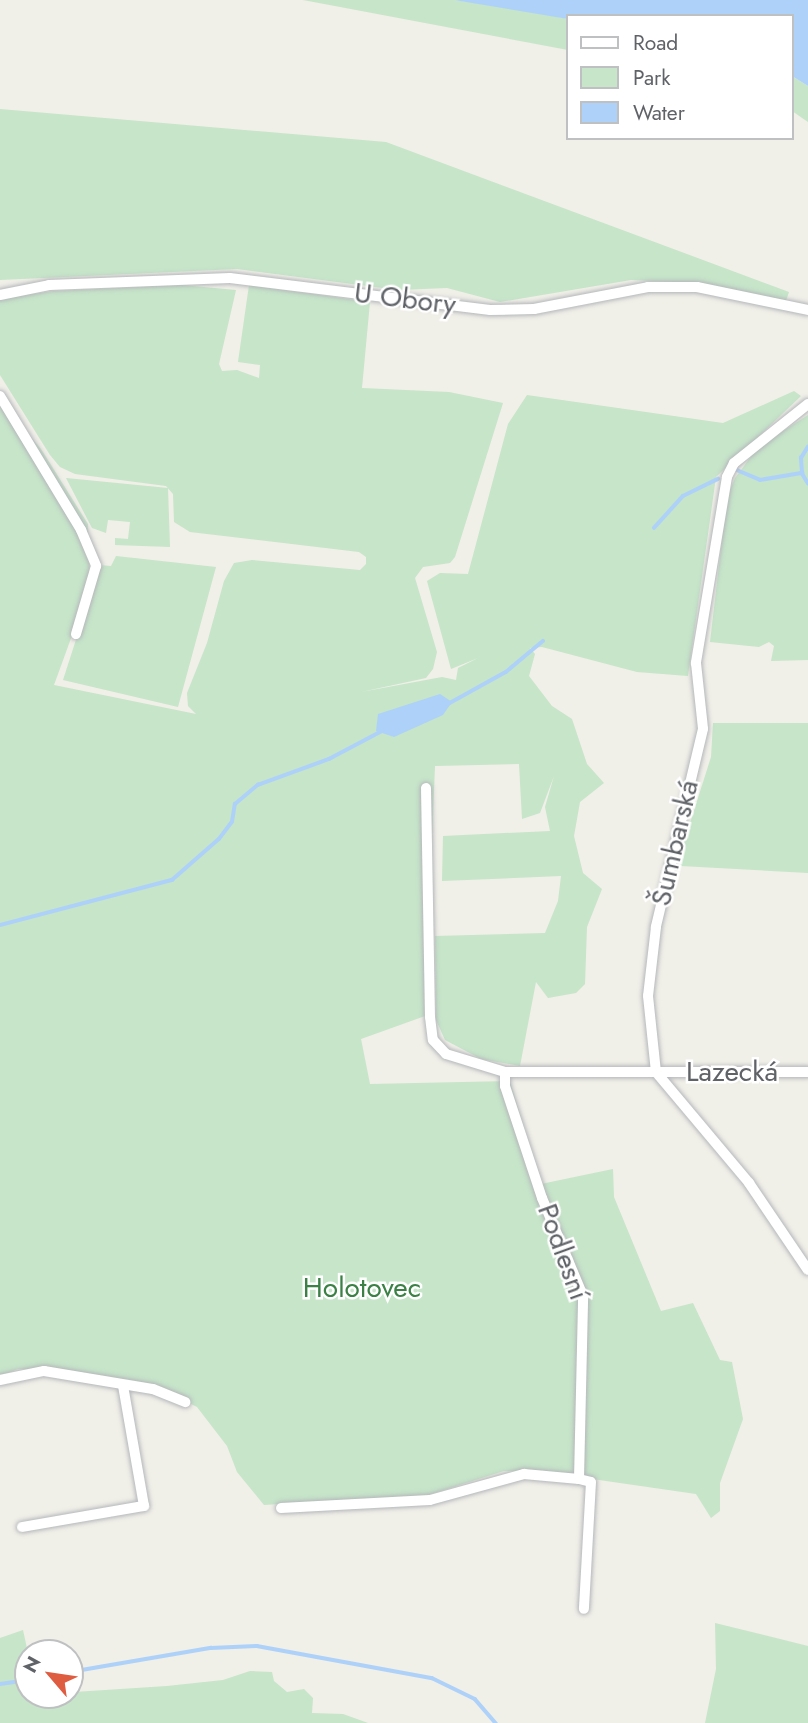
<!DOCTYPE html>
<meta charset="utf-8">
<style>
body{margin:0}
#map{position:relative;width:808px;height:1723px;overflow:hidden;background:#f0efe8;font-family:Jost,sans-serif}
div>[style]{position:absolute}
.green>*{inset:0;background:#c6e5c9}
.water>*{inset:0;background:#aed1f9}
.stream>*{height:3.5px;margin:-1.75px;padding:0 1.75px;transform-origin:1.75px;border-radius:1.75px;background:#aed1f9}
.roads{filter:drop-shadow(0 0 2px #b5b7bb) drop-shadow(0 0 2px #b5b7bb)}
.street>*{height:10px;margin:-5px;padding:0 5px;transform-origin:5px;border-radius:5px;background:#fff}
span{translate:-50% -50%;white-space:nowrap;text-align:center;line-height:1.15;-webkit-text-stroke:5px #fff;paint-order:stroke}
.street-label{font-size:28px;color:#5f6267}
.park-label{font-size:28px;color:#3b8145}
.legend{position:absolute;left:566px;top:14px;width:228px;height:126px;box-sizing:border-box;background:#fff;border:2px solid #bfc0c2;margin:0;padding:9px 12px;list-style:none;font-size:21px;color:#5f6267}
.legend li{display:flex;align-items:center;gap:14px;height:35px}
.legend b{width:35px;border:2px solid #bfc0c2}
.north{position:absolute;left:14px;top:1639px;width:70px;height:70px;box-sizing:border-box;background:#fff;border:2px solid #bfc0c2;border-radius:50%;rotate:299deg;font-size:19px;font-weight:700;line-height:28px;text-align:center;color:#5f6267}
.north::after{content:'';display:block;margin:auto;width:24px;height:32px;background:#de5c40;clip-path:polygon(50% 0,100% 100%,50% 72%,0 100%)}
</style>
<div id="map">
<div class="green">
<i style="clip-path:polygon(303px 0,454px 0,524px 9px,568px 19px,568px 50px)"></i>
<i style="clip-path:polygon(792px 76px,808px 86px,808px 122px,792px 111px)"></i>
<i style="clip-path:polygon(0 109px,386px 142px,789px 292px,786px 301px,697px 283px,631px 280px,500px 302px,447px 288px,398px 290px,237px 269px,0 280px)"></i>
<i style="clip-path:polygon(182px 285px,236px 290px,219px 364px,222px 371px,237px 370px,259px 378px,260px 365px,238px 362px,249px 285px,370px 302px,362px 388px,449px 392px,503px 403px,455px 557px,450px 563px,423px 567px,415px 578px,437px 652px,433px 669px,426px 678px,361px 692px,442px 677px,456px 680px,458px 668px,478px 658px,451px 669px,427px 581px,440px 573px,468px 574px,508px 424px,527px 395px,723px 423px,794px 391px,801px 396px,716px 477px,688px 676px,637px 672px,542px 647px,530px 648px,535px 654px,529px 676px,552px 706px,572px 719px,587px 764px,604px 783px,580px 802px,574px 836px,583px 873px,602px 889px,587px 927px,585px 984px,576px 993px,548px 998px,536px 982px,520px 1066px,481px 1059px,445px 1040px,436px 1020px,435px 936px,545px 933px,558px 901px,561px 876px,442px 881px,443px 836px,550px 831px,545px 807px,554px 776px,540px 813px,522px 819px,519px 764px,435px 766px,425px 1016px,361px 1039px,370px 1084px,510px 1081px,541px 1184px,613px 1169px,614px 1197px,661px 1311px,693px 1303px,720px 1360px,732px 1362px,743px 1419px,720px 1483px,720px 1511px,711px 1518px,696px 1494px,537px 1471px,504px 1471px,428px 1495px,264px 1505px,237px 1472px,227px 1446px,197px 1407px,156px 1386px,49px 1369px,18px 1369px,0 1376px,0 400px,41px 449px,88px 524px,90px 586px,54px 685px,196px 714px,188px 706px,187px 693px,207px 643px,224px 581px,234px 563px,252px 560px,360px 570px,366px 564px,366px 557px,359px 552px,190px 532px,174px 522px,173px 494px,166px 486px,75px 474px,60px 467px,50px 455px,0 375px,0 299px,53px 291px)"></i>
<i style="clip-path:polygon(808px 415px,808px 660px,771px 661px,774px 646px,769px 642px,759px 647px,710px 642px,727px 497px,735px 478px,758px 447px)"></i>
<i style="clip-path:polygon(66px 478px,168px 488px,170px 547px,115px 545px,115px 538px,128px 539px,130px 522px,108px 520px,106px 533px,92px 528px)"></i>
<i style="clip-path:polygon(116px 556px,216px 567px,178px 707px,63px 680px,100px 565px,111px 566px)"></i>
<i style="clip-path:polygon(713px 723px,808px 723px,808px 873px,681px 866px,679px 858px,711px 757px)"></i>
<i style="clip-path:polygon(715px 1623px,808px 1646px,808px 1723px,705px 1723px,716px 1669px)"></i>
<i style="clip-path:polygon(23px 1630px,28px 1653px,28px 1695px,167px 1686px,223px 1680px,250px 1671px,272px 1672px,274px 1681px,287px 1692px,304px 1689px,313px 1698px,312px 1713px,343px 1714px,368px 1723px,0 1723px,0 1638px)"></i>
</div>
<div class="water">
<i style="clip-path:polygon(454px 0,808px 0,808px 86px,792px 76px,792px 16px,568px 19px)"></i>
<i style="clip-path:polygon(440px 694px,452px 702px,443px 715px,394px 737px,376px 731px,378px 714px)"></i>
</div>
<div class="stream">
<i style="left:737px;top:470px;width:25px;rotate:23deg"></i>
<i style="left:760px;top:480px;width:43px;rotate:-9.5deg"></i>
<i style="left:802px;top:473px;width:15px;rotate:-94deg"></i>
<i style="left:801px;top:458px;width:13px;rotate:-58deg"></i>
<i style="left:802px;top:473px;width:12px;rotate:59deg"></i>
<i style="left:654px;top:528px;width:43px;rotate:-47.8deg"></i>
<i style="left:683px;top:496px;width:39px;rotate:-26deg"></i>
<i style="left:448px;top:704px;width:66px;rotate:-28.9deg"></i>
<i style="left:506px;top:672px;width:48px;rotate:-40deg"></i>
<i style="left:0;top:925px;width:178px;rotate:-14.7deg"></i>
<i style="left:172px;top:880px;width:62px;rotate:-41.1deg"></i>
<i style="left:219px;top:839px;width:21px;rotate:-53deg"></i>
<i style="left:232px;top:822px;width:18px;rotate:-81deg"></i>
<i style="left:235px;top:804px;width:30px;rotate:-40deg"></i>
<i style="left:258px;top:785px;width:76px;rotate:-20.1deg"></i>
<i style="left:329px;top:759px;width:60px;rotate:-27.8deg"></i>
<i style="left:70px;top:1672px;width:143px;rotate:-9.7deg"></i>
<i style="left:211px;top:1648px;width:46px;rotate:-2.5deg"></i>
<i style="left:257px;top:1646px;width:178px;rotate:10.4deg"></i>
<i style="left:432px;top:1678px;width:48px;rotate:26deg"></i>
<i style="left:475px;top:1699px;width:32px;rotate:49deg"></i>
<i style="left:0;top:1684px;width:28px;rotate:-8deg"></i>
</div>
<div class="roads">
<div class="street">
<i style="left:0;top:295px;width:50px;rotate:-11.5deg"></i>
<i style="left:49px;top:285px;width:181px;rotate:-2.2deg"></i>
<i style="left:230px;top:278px;width:262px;rotate:7deg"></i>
<i style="left:490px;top:310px;width:44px;rotate:-1.3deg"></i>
<i style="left:534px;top:309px;width:116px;rotate:-10.9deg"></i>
<i style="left:648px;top:287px;width:49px"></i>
<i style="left:697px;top:287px;width:113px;rotate:11.7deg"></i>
<i style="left:0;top:396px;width:157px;rotate:58.8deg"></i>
<i style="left:81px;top:530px;width:39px;rotate:67deg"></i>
<i style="left:96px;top:566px;width:71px;rotate:106.4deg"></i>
<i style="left:808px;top:404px;width:95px;rotate:141.4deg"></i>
<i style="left:734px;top:463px;width:16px;rotate:117deg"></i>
<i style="left:727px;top:477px;width:189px;rotate:99.5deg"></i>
<i style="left:696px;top:663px;width:66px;rotate:83.9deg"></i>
<i style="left:703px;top:729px;width:204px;rotate:103.4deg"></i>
<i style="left:656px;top:927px;width:69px;rotate:96.6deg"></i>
<i style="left:648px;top:996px;width:76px;rotate:84deg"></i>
<i style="left:656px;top:1072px;width:145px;rotate:50deg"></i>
<i style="left:749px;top:1183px;width:105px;rotate:55.9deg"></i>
<i style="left:426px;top:788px;width:229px;rotate:89deg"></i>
<i style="left:430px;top:1017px;width:23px;rotate:83deg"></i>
<i style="left:433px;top:1040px;width:19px;rotate:47deg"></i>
<i style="left:446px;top:1054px;width:62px;rotate:17deg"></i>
<i style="left:505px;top:1072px;width:303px"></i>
<i style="left:0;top:1380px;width:45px;rotate:-11.6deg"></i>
<i style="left:44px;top:1371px;width:110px;rotate:9.4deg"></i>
<i style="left:153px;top:1389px;width:35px;rotate:22deg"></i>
<i style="left:579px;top:1479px;width:12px;rotate:14deg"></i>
<i style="left:591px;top:1482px;width:127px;rotate:93.2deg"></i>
<i style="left:281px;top:1508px;width:149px;rotate:-3.1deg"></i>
<i style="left:430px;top:1500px;width:98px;rotate:-15.5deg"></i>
<i style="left:524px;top:1474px;width:55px;rotate:5.2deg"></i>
<i style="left:579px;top:1479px;width:183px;rotate:-88.7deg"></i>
<i style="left:583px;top:1296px;width:106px;rotate:-112.7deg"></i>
<i style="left:542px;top:1198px;width:118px;rotate:-108.3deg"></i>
<i style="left:505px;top:1086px;width:14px;rotate:-90deg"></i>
<i style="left:22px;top:1527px;width:124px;rotate:-9.8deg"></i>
<i style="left:144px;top:1506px;width:122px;rotate:-99.9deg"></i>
</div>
</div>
<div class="street-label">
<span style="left:405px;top:299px;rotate:7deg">U Obory</span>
<span style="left:675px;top:843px;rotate:-77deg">Šumbarská</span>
<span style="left:732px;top:1072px">Lazecká</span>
<span style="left:563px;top:1252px;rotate:70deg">Podlesní</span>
</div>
<div class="park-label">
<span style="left:362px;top:1288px">Holotovec</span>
</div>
<ul class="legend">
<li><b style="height:9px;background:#fff"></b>Road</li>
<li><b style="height:19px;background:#c6e5c9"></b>Park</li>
<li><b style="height:19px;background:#aed1f9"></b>Water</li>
</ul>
<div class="north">N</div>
</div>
